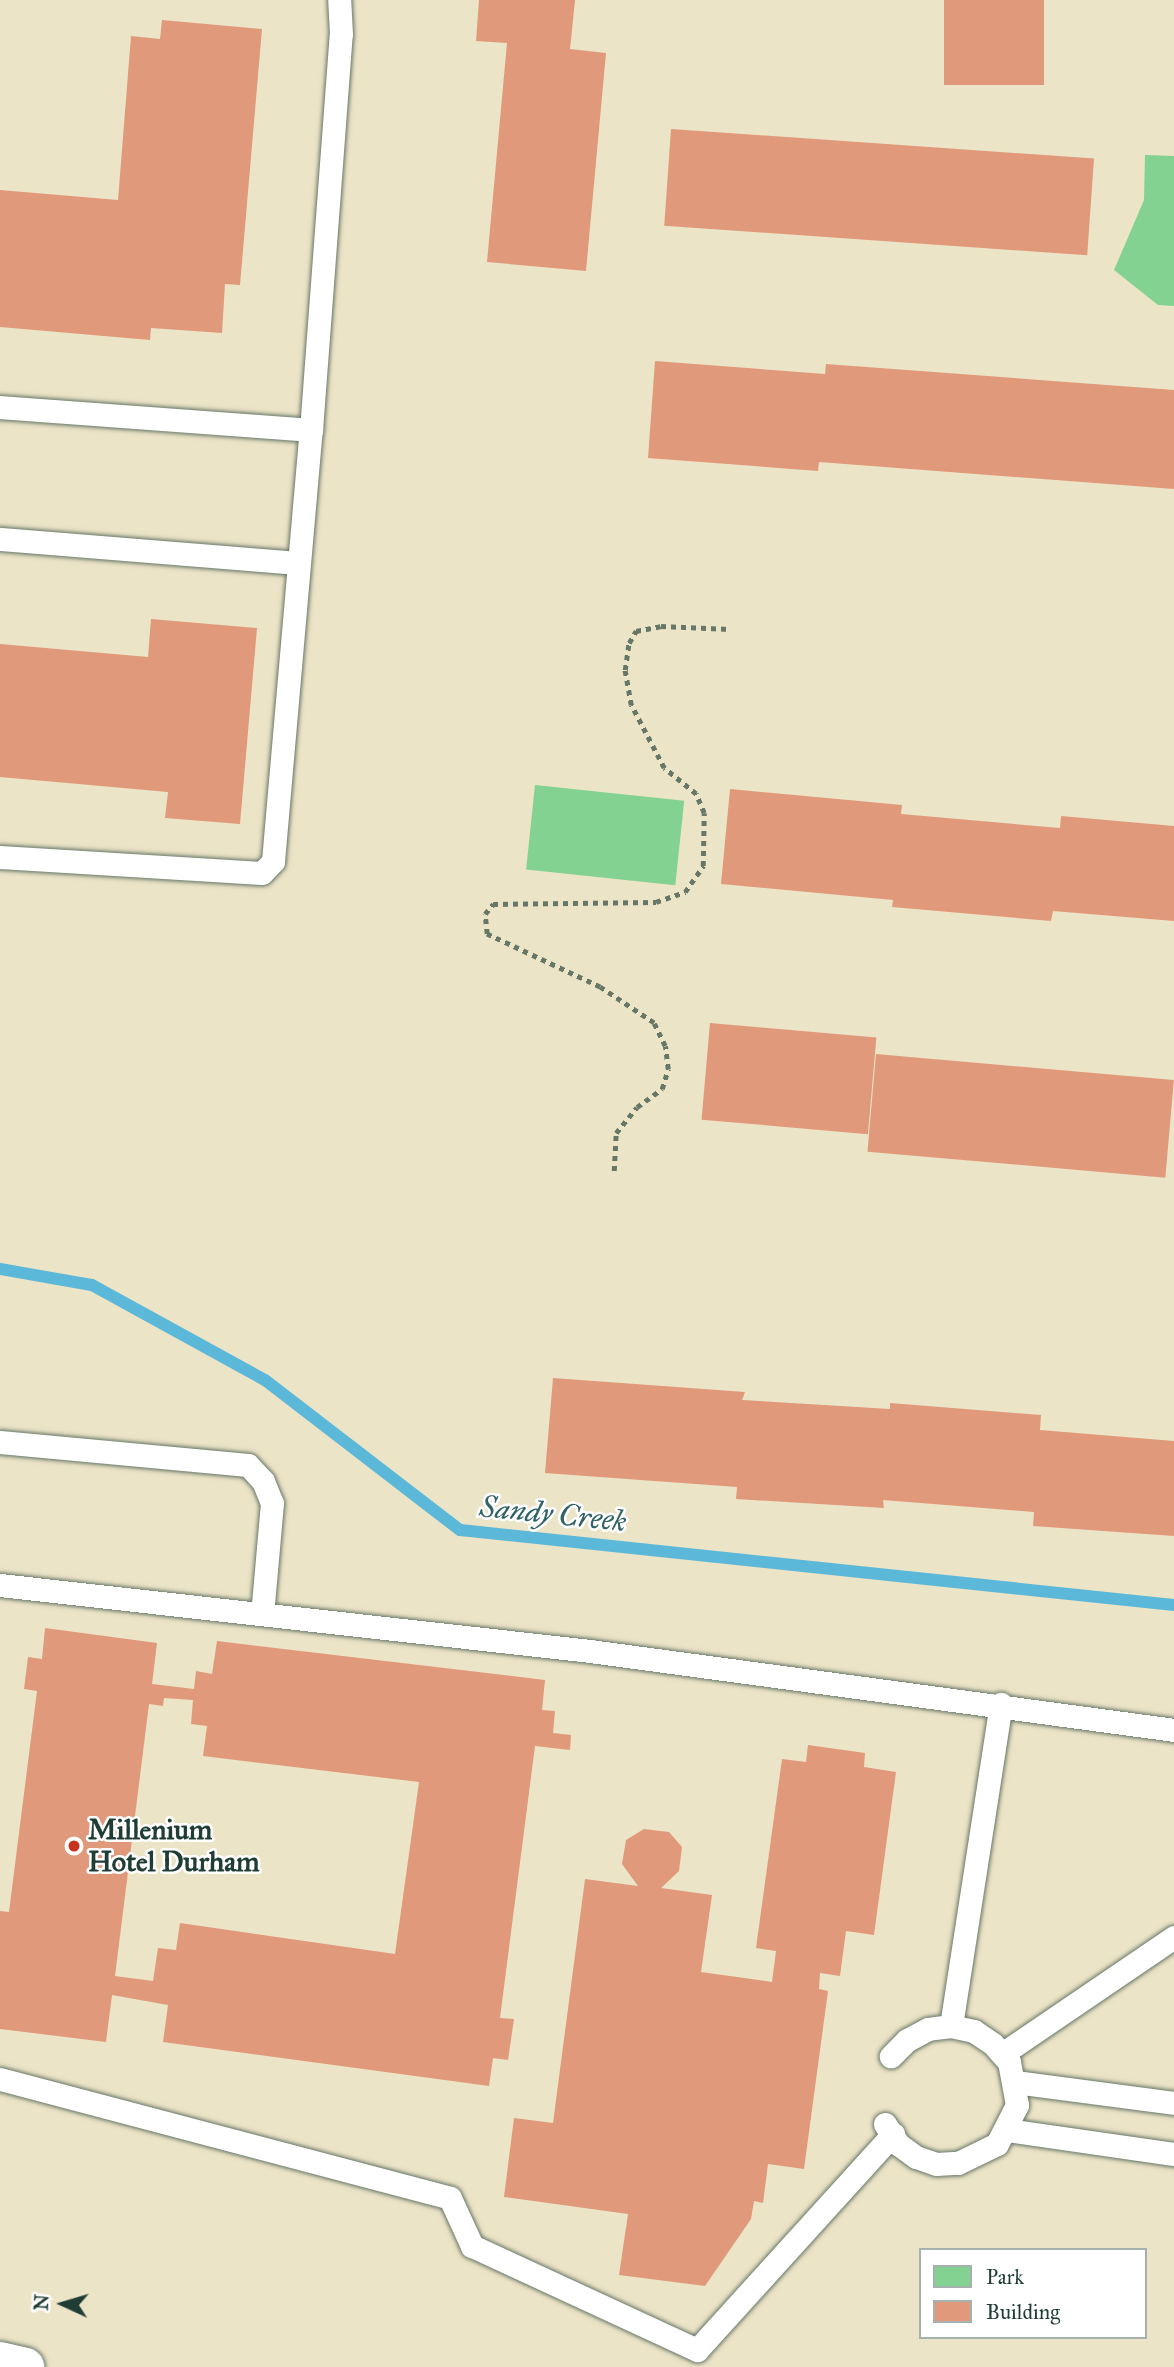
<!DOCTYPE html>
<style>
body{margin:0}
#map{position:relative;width:1174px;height:2367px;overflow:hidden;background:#ece4c7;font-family:"IM FELL Great Primer",serif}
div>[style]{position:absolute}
.green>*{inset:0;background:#83d291;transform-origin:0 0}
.stream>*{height:12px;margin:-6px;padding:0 6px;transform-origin:6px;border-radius:6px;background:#5bb8d9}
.building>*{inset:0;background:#e0997b;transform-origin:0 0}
.path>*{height:4.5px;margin-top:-2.25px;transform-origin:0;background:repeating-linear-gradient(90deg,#677767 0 5px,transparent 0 10px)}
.roads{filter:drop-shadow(0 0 2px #677767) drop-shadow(0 0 2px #677767)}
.service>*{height:23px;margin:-11.5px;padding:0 11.5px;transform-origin:11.5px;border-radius:11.5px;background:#fff}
.motorway>*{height:38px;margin:-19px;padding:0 19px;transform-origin:19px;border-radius:19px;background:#fff}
.dots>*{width:19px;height:19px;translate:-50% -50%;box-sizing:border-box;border:4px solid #fff;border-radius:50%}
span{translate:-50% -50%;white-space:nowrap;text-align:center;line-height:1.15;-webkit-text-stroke:5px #fff;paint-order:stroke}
.poi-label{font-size:28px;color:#1f3d34;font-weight:700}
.left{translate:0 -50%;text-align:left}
.water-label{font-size:30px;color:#316266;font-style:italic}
.legend{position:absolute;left:919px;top:2248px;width:228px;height:91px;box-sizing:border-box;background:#fff;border:2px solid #a5b1ae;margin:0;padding:9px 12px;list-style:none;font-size:21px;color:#1f3d34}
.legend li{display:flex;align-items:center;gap:14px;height:35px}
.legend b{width:35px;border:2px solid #a5b1ae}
.north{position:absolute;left:28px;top:2269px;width:70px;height:70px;-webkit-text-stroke:5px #fff;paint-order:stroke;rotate:274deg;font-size:19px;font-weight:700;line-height:28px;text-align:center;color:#1f3d34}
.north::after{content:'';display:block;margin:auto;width:24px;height:32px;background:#1f3d34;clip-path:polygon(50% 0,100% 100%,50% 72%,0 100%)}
</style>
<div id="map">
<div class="green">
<i style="clip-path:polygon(1145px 155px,1174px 156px,1174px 306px,1158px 305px,1114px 270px,1144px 200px)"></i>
<i style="left:535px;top:785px;width:150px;height:85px;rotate:6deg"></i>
</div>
<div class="stream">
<i style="left:0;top:1269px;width:93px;rotate:9.9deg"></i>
<i style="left:92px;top:1285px;width:197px;rotate:28.8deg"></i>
<i style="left:265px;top:1380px;width:246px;rotate:37.6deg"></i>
<i style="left:460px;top:1530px;width:718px;rotate:6deg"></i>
</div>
<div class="building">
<i style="clip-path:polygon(479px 0,575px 0,570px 49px,606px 53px,586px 271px,487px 262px,507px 43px,476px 41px)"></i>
<i style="left:944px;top:0;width:100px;height:85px"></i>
<i style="clip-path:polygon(162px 20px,262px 29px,240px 285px,225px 284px,222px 333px,151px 328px,150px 340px,0 327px,0 190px,118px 200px,131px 36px,160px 39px)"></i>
<i style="left:671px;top:129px;width:424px;height:97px;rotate:4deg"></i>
<i style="clip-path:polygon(655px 361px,825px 374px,826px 364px,1174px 390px,1174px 489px,819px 462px,818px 471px,648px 458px)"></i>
<i style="clip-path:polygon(151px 619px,257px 628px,240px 824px,165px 818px,168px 792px,0 777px,0 644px,148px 657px)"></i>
<i style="clip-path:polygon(730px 789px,902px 805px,901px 814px,1060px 828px,1061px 816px,1174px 826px,1174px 921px,1053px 911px,1051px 921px,892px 907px,893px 900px,721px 884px)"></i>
<i style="left:710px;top:1023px;width:167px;height:97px;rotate:5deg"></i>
<i style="left:876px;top:1054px;width:299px;height:98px;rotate:5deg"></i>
<i style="clip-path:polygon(553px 1378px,745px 1392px,742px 1400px,890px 1409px,890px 1403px,1041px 1415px,1040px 1430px,1174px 1441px,1174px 1536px,1033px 1526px,1034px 1512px,883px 1500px,884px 1508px,736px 1499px,737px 1487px,545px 1473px)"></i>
<i style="clip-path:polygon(evenodd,45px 1628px,157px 1643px,152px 1684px,194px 1689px,196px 1671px,212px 1674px,217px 1641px,545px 1680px,542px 1710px,555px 1711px,553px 1733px,571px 1735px,570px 1750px,535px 1746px,500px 2018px,514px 2019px,508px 2060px,493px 2058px,489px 2086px,163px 2042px,168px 2005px,112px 1995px,106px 2042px,0 2029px,0 1911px,9px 1912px,37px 1691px,24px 1689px,28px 1657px,42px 1659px,45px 1628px,164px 1698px,193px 1700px,191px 1724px,207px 1726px,203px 1756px,419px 1782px,395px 1954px,180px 1923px,176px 1950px,158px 1948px,153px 1981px,115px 1976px,149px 1704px,163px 1706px,164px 1698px)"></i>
<i style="clip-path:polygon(808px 1745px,865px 1753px,864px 1767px,896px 1772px,874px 1935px,846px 1931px,840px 1976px,820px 1973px,819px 1989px,828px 1991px,804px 2169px,768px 2164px,763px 2203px,754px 2201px,751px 2219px,705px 2286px,619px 2275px,628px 2214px,504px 2197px,514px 2118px,553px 2123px,585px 1879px,638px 1886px,622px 1864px,626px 1840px,644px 1829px,669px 1832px,682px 1847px,679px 1871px,661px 1888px,712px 1895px,701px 1972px,772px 1982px,776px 1951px,756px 1948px,782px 1759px,806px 1762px)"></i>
</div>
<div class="path">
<i style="left:614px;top:1171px;width:38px;rotate:-87deg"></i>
<i style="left:616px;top:1133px;width:33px;rotate:-51deg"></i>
<i style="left:637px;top:1107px;width:31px;rotate:-36deg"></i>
<i style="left:662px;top:1089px;width:21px;rotate:-73deg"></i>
<i style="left:668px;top:1069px;width:23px;rotate:-97deg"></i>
<i style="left:665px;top:1046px;width:25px;rotate:-116deg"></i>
<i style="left:654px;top:1023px;width:65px;rotate:-146.3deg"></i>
<i style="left:600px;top:987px;width:125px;rotate:-154.9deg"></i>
<i style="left:487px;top:934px;width:20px;rotate:-96deg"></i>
<i style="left:485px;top:914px;width:13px;rotate:-51deg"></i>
<i style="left:493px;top:904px;width:163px;rotate:-0.7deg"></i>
<i style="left:656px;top:902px;width:31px;rotate:-19deg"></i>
<i style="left:685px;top:892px;width:32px;rotate:-55deg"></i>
<i style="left:703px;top:866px;width:53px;rotate:-88.9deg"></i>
<i style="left:704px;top:813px;width:21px;rotate:-113deg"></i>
<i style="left:696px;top:794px;width:41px;rotate:-140.9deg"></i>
<i style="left:664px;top:768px;width:71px;rotate:-117.6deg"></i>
<i style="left:631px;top:705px;width:36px;rotate:-100deg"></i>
<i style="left:625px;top:670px;width:27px;rotate:-82deg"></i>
<i style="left:629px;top:643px;width:14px;rotate:-60deg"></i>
<i style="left:636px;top:631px;width:25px;rotate:-11deg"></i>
<i style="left:661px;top:626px;width:69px;rotate:2.5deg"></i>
</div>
<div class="roads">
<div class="service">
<i style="left:0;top:407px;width:312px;rotate:4.2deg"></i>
<i style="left:0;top:539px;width:297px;rotate:4.6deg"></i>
<i style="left:0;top:857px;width:262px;rotate:3.5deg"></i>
<i style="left:262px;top:873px;width:16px;rotate:-47deg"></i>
<i style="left:273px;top:861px;width:433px;rotate:-85deg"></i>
<i style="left:311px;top:430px;width:397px;rotate:-85.7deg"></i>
<i style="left:341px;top:34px;width:34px;rotate:-93deg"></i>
<i style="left:0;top:1442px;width:249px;rotate:5.3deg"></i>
<i style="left:248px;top:1465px;width:22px;rotate:47deg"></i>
<i style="left:263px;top:1481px;width:24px;rotate:68deg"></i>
<i style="left:272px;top:1503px;width:111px;rotate:95.1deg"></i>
<i style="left:0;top:1585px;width:594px;rotate:6.38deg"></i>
<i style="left:590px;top:1651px;width:589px;rotate:7.7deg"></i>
<i style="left:951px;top:2026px;width:326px;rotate:-81.2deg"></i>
<i style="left:1002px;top:2054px;width:208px;rotate:-34.2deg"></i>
<i style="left:0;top:2079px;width:465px;rotate:14.8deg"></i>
<i style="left:450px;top:2198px;width:53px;rotate:65.4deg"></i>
<i style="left:472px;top:2246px;width:248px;rotate:24.8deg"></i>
<i style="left:697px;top:2350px;width:292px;rotate:-47.8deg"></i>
<i style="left:1015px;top:2082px;width:160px;rotate:7.5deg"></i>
<i style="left:885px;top:2124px;width:24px;rotate:57deg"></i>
<i style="left:898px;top:2144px;width:22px;rotate:36deg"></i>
<i style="left:916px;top:2157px;width:21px;rotate:19deg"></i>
<i style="left:936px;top:2164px;width:22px;rotate:-3deg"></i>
<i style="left:958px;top:2163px;width:43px;rotate:-26deg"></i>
<i style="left:997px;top:2144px;width:44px;rotate:-62.9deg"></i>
<i style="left:1017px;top:2105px;width:44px;rotate:-100.5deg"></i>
<i style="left:1009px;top:2062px;width:24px;rotate:-132deg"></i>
<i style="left:993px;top:2044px;width:23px;rotate:-146deg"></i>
<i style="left:974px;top:2031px;width:24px;rotate:-168deg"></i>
<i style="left:951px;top:2026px;width:23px;rotate:173deg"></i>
<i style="left:928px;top:2029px;width:24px;rotate:152deg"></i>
<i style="left:907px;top:2040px;width:23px;rotate:135deg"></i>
<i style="left:1007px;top:2130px;width:169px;rotate:8.2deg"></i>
</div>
<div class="motorway">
<i style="left:0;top:2361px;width:26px;rotate:13deg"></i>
</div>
</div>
<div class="dots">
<i style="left:74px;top:1846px;background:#c8321e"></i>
</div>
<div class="poi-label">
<span class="left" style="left:88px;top:1846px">Millenium<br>Hotel Durham</span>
</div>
<div class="water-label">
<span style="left:553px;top:1514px;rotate:6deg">Sandy Creek</span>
</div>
<ul class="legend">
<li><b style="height:19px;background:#83d291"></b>Park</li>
<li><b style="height:19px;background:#e0997b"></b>Building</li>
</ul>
<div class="north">N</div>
</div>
